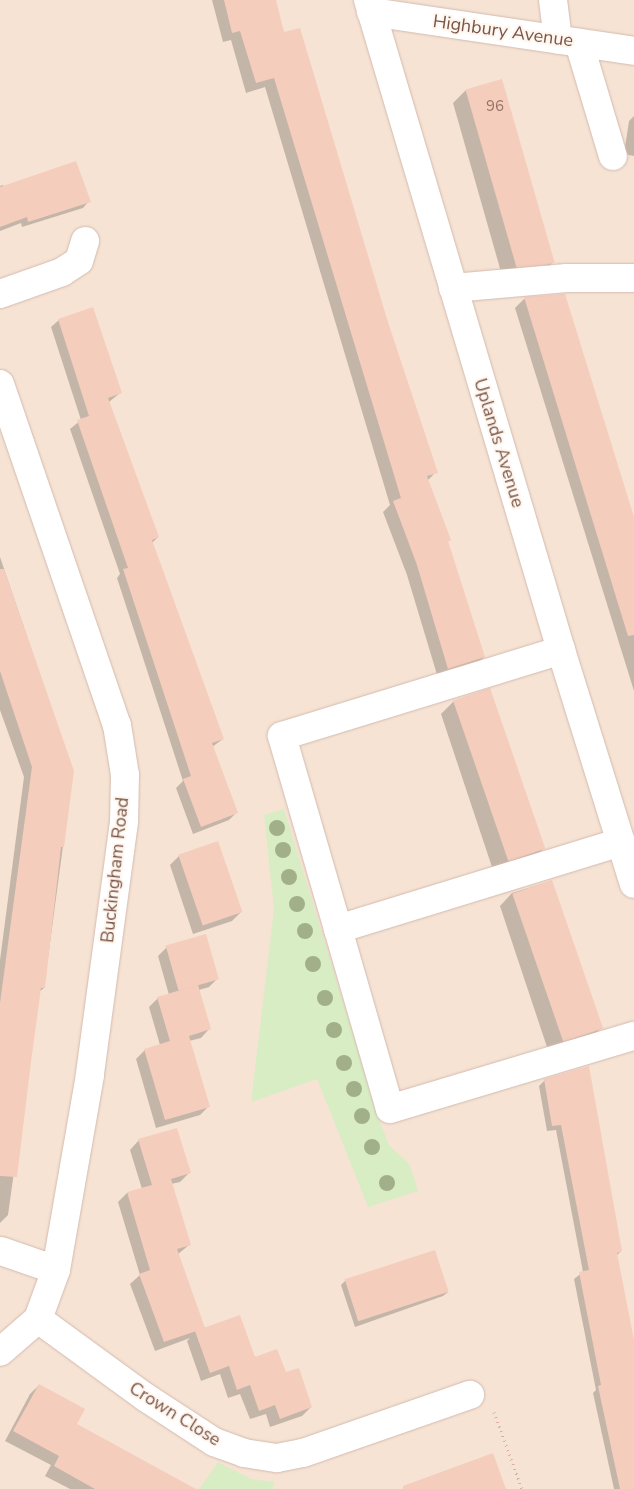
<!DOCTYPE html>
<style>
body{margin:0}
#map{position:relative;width:634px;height:1489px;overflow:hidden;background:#fef2e7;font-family:"Nunito Sans",sans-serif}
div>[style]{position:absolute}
.residential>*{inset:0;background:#f6e3d4;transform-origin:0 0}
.green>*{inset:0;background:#d9edc4}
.shadow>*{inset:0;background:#0003}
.building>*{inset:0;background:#f5cdbd;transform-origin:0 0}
.path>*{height:3px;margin-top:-1.5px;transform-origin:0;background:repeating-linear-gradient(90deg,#daaf9f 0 1px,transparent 0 5px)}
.roads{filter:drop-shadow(0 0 1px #d3baae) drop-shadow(0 0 1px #d3baae)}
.minor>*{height:28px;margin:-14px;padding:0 14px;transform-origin:14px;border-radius:14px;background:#fff}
.trees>*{width:16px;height:16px;margin:-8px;border-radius:50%;background:#a2b08a}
span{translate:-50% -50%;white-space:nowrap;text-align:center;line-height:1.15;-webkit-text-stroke:4px #fff6ee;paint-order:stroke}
.number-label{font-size:15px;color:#987366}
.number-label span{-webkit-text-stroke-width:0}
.street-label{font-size:18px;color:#795549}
</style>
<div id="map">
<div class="residential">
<i style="left:0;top:0;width:634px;height:1489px"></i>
</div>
<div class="green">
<i style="clip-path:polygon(284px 809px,380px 1122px,389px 1145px,410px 1165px,418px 1191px,368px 1207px,317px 1079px,251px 1102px,274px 909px,264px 815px)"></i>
<i style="clip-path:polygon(218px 1462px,251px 1479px,274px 1482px,273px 1489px,199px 1489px)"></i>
</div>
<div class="shadow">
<i style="clip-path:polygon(212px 0,275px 0,284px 34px,386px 319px,436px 472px,427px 481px,450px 540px,447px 542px,484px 657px,474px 667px,438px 678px,407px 575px,383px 512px,390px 505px,265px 87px,246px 93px,231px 40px,223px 42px)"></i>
<i style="clip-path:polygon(466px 90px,552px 263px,540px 276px,503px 279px,453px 103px)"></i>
<i style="clip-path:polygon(634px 116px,634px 156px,624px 154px,629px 121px)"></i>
<i style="clip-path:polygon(3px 185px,4px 187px,89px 201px,83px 208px,22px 227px,21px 223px,0 231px,0 186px)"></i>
<i style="clip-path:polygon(564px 295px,634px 521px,634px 691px,515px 308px,524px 299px)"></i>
<i style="clip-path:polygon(59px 320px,120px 393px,109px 402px,158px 537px,152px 543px,223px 739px,212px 747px,236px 813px,229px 820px,193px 834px,176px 788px,183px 781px,117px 578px,120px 574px,70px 429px,81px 420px,51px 327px)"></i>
<i style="clip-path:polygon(0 557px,73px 771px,44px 988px,39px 992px,8px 1215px,0 1223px,0 960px,24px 777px,0 710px)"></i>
<i style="clip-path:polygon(454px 701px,543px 849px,530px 862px,494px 873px,441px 714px)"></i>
<i style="clip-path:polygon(179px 856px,241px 912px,232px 921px,193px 934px,170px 865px)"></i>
<i style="clip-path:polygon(551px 881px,600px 1029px,587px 1042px,549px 1053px,500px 906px,512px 893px)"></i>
<i style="clip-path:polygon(167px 947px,218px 978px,209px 987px,199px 990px,210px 1028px,201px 1038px,189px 1041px,209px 1106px,200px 1115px,156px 1128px,136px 1059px,145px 1050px,160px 1045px,149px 1007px,158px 998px,169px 995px,158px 956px)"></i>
<i style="clip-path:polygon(545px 1080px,621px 1251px,616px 1256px,634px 1347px,634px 1489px,614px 1489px,593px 1393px,596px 1390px,574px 1279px,583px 1272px,556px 1130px,547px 1131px,539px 1086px)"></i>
<i style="clip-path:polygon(139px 1140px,189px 1173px,180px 1182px,171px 1184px,189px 1245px,177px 1255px,204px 1327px,285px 1374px,311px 1407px,302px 1416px,270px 1427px,266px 1414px,250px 1419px,240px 1394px,228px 1398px,220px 1374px,201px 1381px,187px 1341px,190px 1338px,155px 1351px,130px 1284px,140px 1275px,118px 1202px,127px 1193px,142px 1189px,130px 1150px)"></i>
<i style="clip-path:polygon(434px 1252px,448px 1292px,443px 1296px,355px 1327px,341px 1285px,345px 1281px)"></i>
<i style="clip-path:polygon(39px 1385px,75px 1424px,193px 1489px,70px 1489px,45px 1476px,51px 1465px,5px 1441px,30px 1394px)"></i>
</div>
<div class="building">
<i style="clip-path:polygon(224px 0,276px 0,284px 32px,300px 28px,387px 319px,438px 473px,427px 476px,451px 540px,448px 541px,485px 657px,448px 669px,417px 565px,393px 501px,401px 498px,274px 78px,256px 83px,240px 31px,232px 33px)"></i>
<i style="left:502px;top:79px;width:191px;height:38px;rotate:74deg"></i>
<i style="clip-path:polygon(76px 161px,91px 202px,28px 222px,27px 217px,0 227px,0 187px)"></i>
<i style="clip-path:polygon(565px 294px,634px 517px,634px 635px,628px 636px,524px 297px)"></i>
<i style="clip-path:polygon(93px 307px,122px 393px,108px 398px,159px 537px,152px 540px,224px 739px,212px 743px,238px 813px,201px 827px,183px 779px,191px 776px,123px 569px,128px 568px,77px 420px,89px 416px,58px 319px)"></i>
<i style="clip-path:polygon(0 569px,4px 569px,74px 771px,64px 847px,61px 847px,45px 988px,41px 988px,31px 1062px,17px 1177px,0 1176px,0 1003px,32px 767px,0 671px)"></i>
<i style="left:490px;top:688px;width:170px;height:39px;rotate:71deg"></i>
<i style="left:218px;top:841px;width:75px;height:42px;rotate:71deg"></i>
<i style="left:552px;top:880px;width:157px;height:42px;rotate:71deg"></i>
<i style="left:206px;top:934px;width:47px;height:42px;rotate:74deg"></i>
<i style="clip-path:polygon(198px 985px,211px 1029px,189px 1036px,210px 1107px,165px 1120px,144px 1049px,170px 1041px,157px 997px)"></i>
<i style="clip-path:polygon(589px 1066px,622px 1251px,617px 1253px,634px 1340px,634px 1489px,620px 1489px,598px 1386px,601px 1385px,579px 1272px,589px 1270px,561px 1125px,552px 1126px,544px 1079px)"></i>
<i style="clip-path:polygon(177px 1128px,191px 1173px,171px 1179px,191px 1245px,177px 1249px,205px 1328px,164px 1342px,139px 1274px,150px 1270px,127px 1192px,152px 1185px,138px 1139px)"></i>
<i style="left:435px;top:1250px;width:44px;height:95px;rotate:72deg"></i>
<i style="clip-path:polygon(240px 1315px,255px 1357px,277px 1349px,286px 1372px,299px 1368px,312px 1407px,280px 1419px,275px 1405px,259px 1411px,250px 1385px,237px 1390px,229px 1366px,210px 1373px,195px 1331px)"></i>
<i style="clip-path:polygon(39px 1384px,85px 1409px,77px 1424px,196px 1489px,95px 1489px,54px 1466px,59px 1456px,13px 1431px)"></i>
<i style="clip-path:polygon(493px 1453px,506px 1489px,403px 1489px,403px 1486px)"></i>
</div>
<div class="path">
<i style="left:494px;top:1412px;width:82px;rotate:70deg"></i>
</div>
<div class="roads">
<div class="minor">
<i style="left:368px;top:0;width:678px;rotate:73.46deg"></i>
<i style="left:561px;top:650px;width:245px;rotate:72.7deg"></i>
<i style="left:553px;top:0;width:40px;rotate:82.9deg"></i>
<i style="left:371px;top:12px;width:266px;rotate:8.4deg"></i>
<i style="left:579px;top:43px;width:118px;rotate:73.3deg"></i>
<i style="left:453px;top:288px;width:114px;rotate:-5deg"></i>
<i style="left:567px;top:278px;width:67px"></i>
<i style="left:0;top:294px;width:66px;rotate:-19.5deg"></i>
<i style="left:62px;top:272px;width:20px;rotate:-33deg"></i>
<i style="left:79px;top:261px;width:21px;rotate:-73deg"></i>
<i style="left:0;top:384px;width:361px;rotate:71.1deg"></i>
<i style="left:117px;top:725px;width:51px;rotate:80.9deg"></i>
<i style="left:125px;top:775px;width:47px;rotate:91.2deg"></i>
<i style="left:124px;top:822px;width:255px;rotate:97.7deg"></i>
<i style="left:90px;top:1075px;width:198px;rotate:99.9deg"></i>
<i style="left:56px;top:1270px;width:52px;rotate:110.2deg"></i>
<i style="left:38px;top:1319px;width:50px;rotate:139deg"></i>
<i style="left:621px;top:842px;width:296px;rotate:162.9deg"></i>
<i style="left:338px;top:929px;width:187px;rotate:73.9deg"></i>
<i style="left:390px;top:1109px;width:255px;rotate:-16.7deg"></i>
<i style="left:338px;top:929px;width:201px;rotate:-106.2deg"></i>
<i style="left:282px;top:736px;width:292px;rotate:-17.1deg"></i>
<i style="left:1px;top:1251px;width:58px;rotate:19.1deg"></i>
<i style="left:38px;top:1319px;width:132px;rotate:36.1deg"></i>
<i style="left:145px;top:1397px;width:82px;rotate:33.1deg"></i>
<i style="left:214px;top:1442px;width:32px;rotate:20deg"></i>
<i style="left:244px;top:1453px;width:33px;rotate:9deg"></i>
<i style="left:277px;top:1458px;width:26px;rotate:-11deg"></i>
<i style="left:303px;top:1453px;width:177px;rotate:-19.2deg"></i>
</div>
</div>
<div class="trees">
<i style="left:277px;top:828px"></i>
<i style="left:283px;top:850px"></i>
<i style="left:289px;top:877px"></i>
<i style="left:297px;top:904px"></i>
<i style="left:305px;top:931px"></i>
<i style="left:313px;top:964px"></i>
<i style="left:325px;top:998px"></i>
<i style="left:334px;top:1030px"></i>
<i style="left:344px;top:1063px"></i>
<i style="left:354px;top:1089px"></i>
<i style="left:362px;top:1116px"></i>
<i style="left:372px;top:1147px"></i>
<i style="left:387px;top:1183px"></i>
</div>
<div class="number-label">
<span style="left:495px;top:107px">96</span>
</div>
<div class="street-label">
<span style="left:503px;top:31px;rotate:8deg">Highbury Avenue</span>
<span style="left:499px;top:443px;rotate:73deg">Uplands Avenue</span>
<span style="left:115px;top:870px;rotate:-84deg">Buckingham Road</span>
<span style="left:175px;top:1414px;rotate:32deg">Crown Close</span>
</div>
</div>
